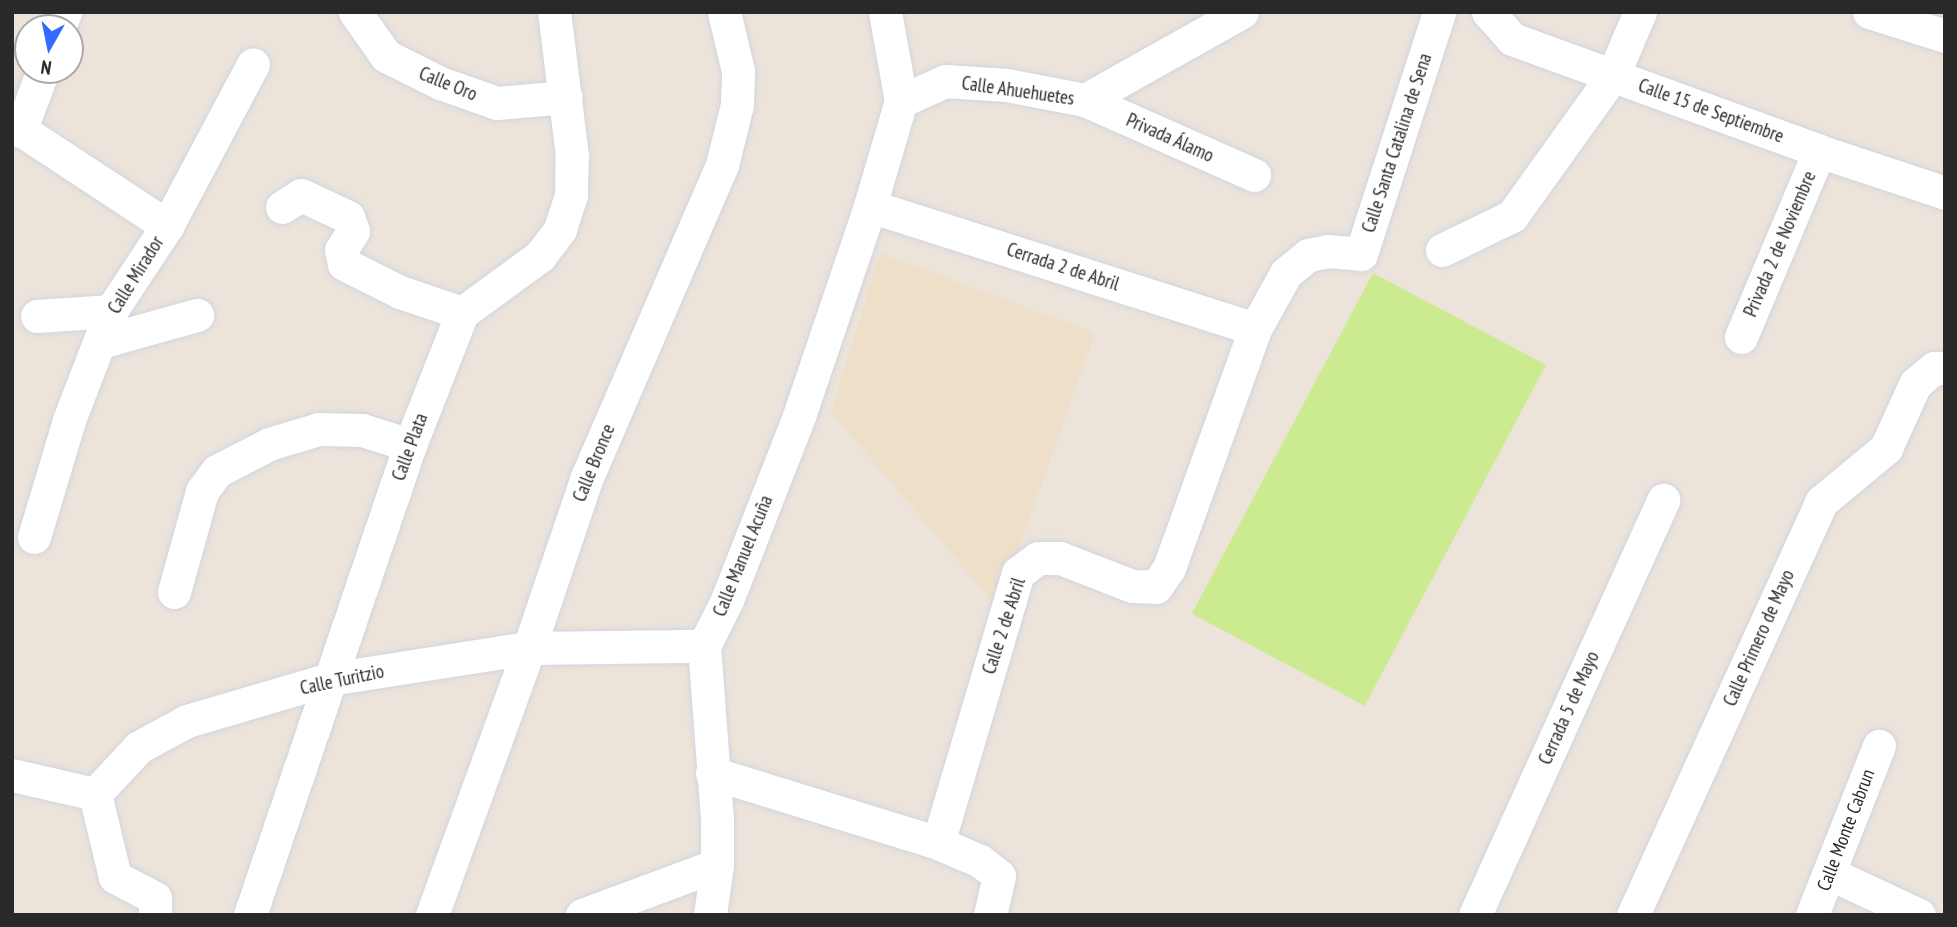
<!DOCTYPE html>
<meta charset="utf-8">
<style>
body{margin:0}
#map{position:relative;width:1957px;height:927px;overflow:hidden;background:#ece3da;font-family:"PT Sans Narrow",sans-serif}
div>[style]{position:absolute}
.education>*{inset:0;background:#eedfc9}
.pitch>*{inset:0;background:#cceb91;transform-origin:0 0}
.roads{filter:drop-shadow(0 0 2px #d0d5e2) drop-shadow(0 0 2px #d0d5e2)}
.street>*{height:33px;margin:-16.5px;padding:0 16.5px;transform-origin:16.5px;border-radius:16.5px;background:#fff}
span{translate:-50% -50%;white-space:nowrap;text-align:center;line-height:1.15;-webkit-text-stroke:7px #fff;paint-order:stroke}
.street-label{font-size:19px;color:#292929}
.frame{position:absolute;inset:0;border:14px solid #292929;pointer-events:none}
.north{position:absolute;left:14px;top:14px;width:70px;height:70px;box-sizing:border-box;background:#fff;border:2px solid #a9a9a9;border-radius:50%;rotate:189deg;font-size:19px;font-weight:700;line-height:28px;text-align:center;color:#292929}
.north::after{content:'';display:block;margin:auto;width:24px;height:32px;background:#366afd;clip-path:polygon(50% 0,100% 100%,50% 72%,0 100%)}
</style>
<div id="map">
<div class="education">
<i style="clip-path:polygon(880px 253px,1095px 333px,998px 608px,831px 412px)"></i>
</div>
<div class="pitch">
<i style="left:1373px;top:273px;width:196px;height:386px;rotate:28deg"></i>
</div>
<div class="roads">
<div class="street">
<i style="left:355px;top:12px;width:54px;rotate:54.8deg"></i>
<i style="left:386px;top:56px;width:60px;rotate:26.6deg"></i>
<i style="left:440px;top:83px;width:60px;rotate:19.3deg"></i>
<i style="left:497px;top:103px;width:69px;rotate:-5deg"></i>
<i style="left:1488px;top:12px;width:36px;rotate:48deg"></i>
<i style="left:1512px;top:39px;width:327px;rotate:20deg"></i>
<i style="left:1819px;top:151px;width:133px;rotate:18.4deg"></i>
<i style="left:1869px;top:12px;width:80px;rotate:17.5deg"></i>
<i style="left:59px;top:28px;width:17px;rotate:-69deg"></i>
<i style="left:1085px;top:100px;width:185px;rotate:23.9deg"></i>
<i style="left:901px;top:101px;width:48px;rotate:-24.4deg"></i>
<i style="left:945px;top:81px;width:62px;rotate:3.7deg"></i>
<i style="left:1007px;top:85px;width:79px;rotate:10.9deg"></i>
<i style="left:1085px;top:100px;width:180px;rotate:-29.3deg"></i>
<i style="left:12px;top:124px;width:186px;rotate:33.3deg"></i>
<i style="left:20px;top:131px;width:65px;rotate:-69.3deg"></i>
<i style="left:870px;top:206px;width:404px;rotate:17.7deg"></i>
<i style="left:282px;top:207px;width:22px;rotate:-32deg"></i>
<i style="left:301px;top:195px;width:52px;rotate:25.1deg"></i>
<i style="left:348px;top:217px;width:15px;rotate:70deg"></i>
<i style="left:353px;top:231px;width:22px;rotate:122deg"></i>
<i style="left:341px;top:250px;width:14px;rotate:78deg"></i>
<i style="left:344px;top:264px;width:63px;rotate:26.6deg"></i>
<i style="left:400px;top:292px;width:65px;rotate:18.7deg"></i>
<i style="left:1442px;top:250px;width:78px;rotate:-25.9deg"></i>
<i style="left:1512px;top:216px;width:173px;rotate:-54.4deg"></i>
<i style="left:1613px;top:75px;width:69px;rotate:-66.8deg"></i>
<i style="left:37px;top:316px;width:74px;rotate:-3.9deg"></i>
<i style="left:1741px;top:337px;width:202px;rotate:-67.2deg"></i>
<i style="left:100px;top:342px;width:101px;rotate:-15.6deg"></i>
<i style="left:34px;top:537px;width:122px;rotate:-73.3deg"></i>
<i style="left:69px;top:420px;width:117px;rotate:-68.9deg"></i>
<i style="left:111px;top:311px;width:102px;rotate:-56.6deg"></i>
<i style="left:167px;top:226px;width:183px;rotate:-62deg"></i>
<i style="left:174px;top:592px;width:105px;rotate:-74.5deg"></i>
<i style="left:202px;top:491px;width:25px;rotate:-53deg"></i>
<i style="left:217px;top:471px;width:59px;rotate:-27.4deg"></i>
<i style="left:269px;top:444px;width:52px;rotate:-16.7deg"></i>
<i style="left:319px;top:429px;width:43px;rotate:1.3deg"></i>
<i style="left:362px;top:430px;width:50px;rotate:17.4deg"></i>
<i style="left:712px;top:773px;width:237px;rotate:17.2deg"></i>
<i style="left:938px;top:843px;width:46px;rotate:23.2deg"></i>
<i style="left:980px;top:861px;width:24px;rotate:38deg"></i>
<i style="left:999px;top:876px;width:40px;rotate:103deg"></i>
<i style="left:12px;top:775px;width:85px;rotate:12.9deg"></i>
<i style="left:95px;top:794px;width:64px;rotate:-46.9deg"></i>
<i style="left:139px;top:747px;width:55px;rotate:-28.4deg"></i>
<i style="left:187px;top:721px;width:149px;rotate:-16.4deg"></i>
<i style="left:330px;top:679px;width:201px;rotate:-8.9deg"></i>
<i style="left:529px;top:648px;width:175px;rotate:-0.7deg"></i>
<i style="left:95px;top:794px;width:85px;rotate:76.5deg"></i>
<i style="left:115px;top:877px;width:45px;rotate:27.7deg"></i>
<i style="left:155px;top:898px;width:17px;rotate:90deg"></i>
<i style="left:938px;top:843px;width:282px;rotate:-73.5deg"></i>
<i style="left:1018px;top:573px;width:25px;rotate:-37deg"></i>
<i style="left:1038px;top:558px;width:22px"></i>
<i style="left:1060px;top:558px;width:77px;rotate:21.3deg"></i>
<i style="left:1132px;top:586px;width:24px;rotate:2deg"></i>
<i style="left:1156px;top:587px;width:23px;rotate:-56deg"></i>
<i style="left:1169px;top:568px;width:254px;rotate:-70.2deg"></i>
<i style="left:1255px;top:329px;width:64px;rotate:-61deg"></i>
<i style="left:1286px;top:273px;width:28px;rotate:-39deg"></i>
<i style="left:1308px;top:255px;width:20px;rotate:-11deg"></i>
<i style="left:1328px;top:251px;width:33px;rotate:5deg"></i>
<i style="left:1361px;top:254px;width:254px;rotate:-72.1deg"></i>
<i style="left:1831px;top:874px;width:97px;rotate:25deg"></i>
<i style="left:250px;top:915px;width:496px;rotate:-71.2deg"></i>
<i style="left:410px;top:445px;width:142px;rotate:-68.5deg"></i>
<i style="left:462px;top:313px;width:97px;rotate:-36.2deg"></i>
<i style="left:540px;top:256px;width:34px;rotate:-53deg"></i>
<i style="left:560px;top:229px;width:36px;rotate:-72deg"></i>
<i style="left:571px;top:195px;width:39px;rotate:-89deg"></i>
<i style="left:572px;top:156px;width:145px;rotate:-97.1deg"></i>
<i style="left:432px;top:915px;width:284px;rotate:-70deg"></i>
<i style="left:529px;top:648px;width:181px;rotate:-71.3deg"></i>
<i style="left:587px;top:477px;width:340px;rotate:-66.6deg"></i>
<i style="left:722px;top:165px;width:62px;rotate:-76deg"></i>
<i style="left:737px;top:105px;width:34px;rotate:-88deg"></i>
<i style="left:738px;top:71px;width:61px;rotate:-103.3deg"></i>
<i style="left:582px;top:915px;width:144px;rotate:-20.3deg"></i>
<i style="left:710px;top:915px;width:50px;rotate:-82deg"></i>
<i style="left:717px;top:865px;width:46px;rotate:-90deg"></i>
<i style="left:717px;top:819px;width:173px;rotate:-94.3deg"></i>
<i style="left:704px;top:646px;width:51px;rotate:-63.4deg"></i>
<i style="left:727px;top:600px;width:198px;rotate:-68.6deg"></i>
<i style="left:799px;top:416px;width:222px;rotate:-71.3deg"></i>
<i style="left:870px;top:206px;width:109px;rotate:-73.6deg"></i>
<i style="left:901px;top:101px;width:90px;rotate:-100.2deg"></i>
<i style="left:1475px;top:915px;width:456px;rotate:-65.6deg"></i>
<i style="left:1633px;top:915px;width:454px;rotate:-65.5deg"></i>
<i style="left:1821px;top:502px;width:85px;rotate:-39.7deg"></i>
<i style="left:1886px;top:448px;width:70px;rotate:-65.6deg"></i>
<i style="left:1915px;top:384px;width:25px;rotate:-40deg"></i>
<i style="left:1934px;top:368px;width:11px"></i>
<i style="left:1812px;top:915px;width:182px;rotate:-68.4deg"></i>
</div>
</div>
<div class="street-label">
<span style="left:448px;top:84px;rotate:22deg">Calle Oro</span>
<span style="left:1018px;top:91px;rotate:8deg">Calle Ahuehuetes</span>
<span style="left:1711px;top:111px;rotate:20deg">Calle 15 de Septiembre</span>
<span style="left:1170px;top:138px;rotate:24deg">Privada Álamo</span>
<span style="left:1397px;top:143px;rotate:-72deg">Calle Santa Catalina de Sena</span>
<span style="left:1780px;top:244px;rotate:-67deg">Privada 2 de Noviembre</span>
<span style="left:1063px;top:267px;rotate:18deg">Cerrada 2 de Abril</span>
<span style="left:136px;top:275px;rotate:-58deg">Calle Mirador</span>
<span style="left:410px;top:447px;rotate:-70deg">Calle Plata</span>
<span style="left:594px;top:463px;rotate:-68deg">Calle Bronce</span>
<span style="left:743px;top:556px;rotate:-68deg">Calle Manuel Acuña</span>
<span style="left:1004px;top:626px;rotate:-72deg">Calle 2 de Abril</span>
<span style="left:1759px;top:638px;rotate:-66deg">Calle Primero de Mayo</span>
<span style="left:342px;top:680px;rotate:-12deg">Calle Turitzio</span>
<span style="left:1569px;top:708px;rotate:-66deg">Cerrada 5 de Mayo</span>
<span style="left:1846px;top:830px;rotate:-69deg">Calle Monte Cabrun</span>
</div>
<div class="frame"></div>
<div class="north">N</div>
</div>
